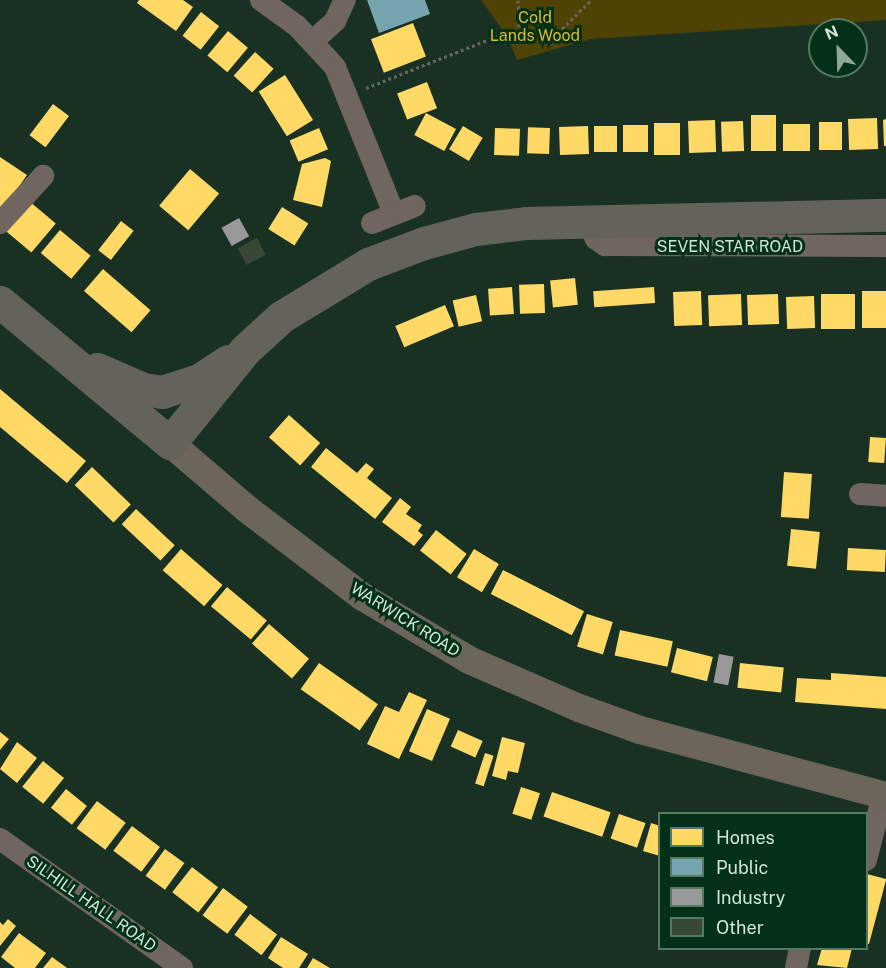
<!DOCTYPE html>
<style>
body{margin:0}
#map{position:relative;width:886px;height:968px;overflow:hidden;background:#193122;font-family:"Public Sans",sans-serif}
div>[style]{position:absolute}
.green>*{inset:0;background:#4f4205}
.homes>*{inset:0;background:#ffd966;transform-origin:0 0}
.public>*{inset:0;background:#76a5af}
.industry>*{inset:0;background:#999;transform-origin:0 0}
.building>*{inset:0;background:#374836;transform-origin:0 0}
.path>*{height:3px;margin-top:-1.5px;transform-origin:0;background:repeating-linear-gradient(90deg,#66665e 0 3px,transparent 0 6px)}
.minor>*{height:22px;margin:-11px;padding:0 11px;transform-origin:11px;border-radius:11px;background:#71655f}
.major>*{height:28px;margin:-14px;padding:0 14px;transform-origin:14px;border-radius:14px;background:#6b655c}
.highway>*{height:33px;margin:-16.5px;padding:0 16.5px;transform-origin:16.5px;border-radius:16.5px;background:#646359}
span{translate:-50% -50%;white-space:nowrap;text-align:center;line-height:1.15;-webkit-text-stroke:6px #033016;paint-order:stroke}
.park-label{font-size:16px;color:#dfba33}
.street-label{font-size:16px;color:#cfe6d4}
.legend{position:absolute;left:658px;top:812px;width:210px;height:138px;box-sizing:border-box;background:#033016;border:2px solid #557962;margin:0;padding:8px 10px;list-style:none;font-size:18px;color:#cfe6d4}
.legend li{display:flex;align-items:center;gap:12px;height:30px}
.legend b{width:30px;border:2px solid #557962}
.north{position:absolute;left:808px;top:18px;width:60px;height:60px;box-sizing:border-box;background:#033016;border:2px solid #557962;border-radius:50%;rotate:337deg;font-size:16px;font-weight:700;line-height:24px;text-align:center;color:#cfe6d4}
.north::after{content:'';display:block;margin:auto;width:21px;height:27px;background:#8fa796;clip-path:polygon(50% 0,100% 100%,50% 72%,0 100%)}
</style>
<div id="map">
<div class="green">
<i style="clip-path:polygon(481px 0,886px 0,886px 20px,591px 39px,517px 60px,507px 36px)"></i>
</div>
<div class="homes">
<i style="clip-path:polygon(139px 0,183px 0,193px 7px,176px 31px,137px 3px)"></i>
<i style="left:201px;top:12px;width:23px;height:30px;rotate:38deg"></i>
<i style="left:413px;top:23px;width:36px;height:45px;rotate:69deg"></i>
<i style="left:228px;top:31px;width:26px;height:32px;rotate:40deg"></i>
<i style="left:255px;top:52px;width:25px;height:32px;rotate:42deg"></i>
<i style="left:285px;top:75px;width:53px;height:31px;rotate:58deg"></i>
<i style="left:427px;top:82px;width:28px;height:32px;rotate:69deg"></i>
<i style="left:53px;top:104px;width:20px;height:39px;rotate:37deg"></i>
<i style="left:426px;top:113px;width:34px;height:25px;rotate:28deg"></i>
<i style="left:751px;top:115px;width:25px;height:36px"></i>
<i style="left:877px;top:118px;width:31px;height:29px;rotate:88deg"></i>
<i style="clip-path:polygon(886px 119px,886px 146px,884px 146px,883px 120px)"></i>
<i style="left:715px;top:120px;width:32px;height:27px;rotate:88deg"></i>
<i style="left:743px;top:121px;width:30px;height:22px;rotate:88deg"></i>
<i style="left:842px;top:122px;width:28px;height:23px;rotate:90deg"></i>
<i style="left:654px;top:123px;width:26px;height:32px"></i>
<i style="left:783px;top:124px;width:27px;height:27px"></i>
<i style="left:623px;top:125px;width:25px;height:27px"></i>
<i style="left:463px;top:126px;width:23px;height:27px;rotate:31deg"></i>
<i style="left:588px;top:126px;width:28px;height:29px;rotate:88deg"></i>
<i style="left:594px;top:126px;width:23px;height:26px"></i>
<i style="left:319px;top:128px;width:23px;height:32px;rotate:67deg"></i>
<i style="left:495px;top:128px;width:25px;height:27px;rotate:2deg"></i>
<i style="left:550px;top:128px;width:26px;height:22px;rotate:92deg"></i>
<i style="clip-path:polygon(0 157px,27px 175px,0 214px)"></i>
<i style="clip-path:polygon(325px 158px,331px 161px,322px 207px,293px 200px,302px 164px)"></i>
<i style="left:190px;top:169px;width:38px;height:48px;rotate:40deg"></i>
<i style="left:29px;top:201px;width:35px;height:38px;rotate:40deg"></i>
<i style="left:282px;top:207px;width:31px;height:26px;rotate:32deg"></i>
<i style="left:121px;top:221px;width:16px;height:37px;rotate:38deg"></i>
<i style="left:60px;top:230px;width:40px;height:30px;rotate:40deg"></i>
<i style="left:103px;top:269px;width:63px;height:29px;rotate:41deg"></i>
<i style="left:575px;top:278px;width:27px;height:25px;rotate:84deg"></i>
<i style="left:544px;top:284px;width:29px;height:25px;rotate:88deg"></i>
<i style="left:512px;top:287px;width:27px;height:24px;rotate:86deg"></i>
<i style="left:654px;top:287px;width:16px;height:61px;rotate:86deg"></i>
<i style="left:701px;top:291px;width:34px;height:28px;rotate:88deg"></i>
<i style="left:886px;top:291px;width:37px;height:24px;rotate:90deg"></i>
<i style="left:741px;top:294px;width:31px;height:33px;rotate:88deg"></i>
<i style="left:778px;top:294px;width:30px;height:31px;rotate:88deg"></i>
<i style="left:821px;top:294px;width:34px;height:35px"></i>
<i style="left:476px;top:295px;width:27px;height:24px;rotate:77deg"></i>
<i style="left:814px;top:296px;width:32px;height:28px;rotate:88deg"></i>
<i style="left:445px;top:305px;width:23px;height:54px;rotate:67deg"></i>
<i style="clip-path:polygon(0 389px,86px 461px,67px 483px,0 427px)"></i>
<i style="left:289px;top:415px;width:42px;height:30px;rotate:42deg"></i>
<i style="left:870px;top:437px;width:16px;height:25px;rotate:4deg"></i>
<i style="clip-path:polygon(326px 448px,357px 473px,366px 463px,374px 469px,367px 478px,392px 498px,375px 519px,311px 467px)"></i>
<i style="left:92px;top:467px;width:54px;height:25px;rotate:44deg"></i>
<i style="left:784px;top:472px;width:28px;height:45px;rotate:4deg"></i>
<i style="clip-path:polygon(400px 498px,411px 507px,406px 514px,422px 525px,418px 531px,423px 535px,414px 546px,382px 522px)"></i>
<i style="left:136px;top:509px;width:53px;height:21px;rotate:43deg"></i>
<i style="left:791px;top:529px;width:29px;height:37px;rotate:6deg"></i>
<i style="left:436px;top:530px;width:39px;height:26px;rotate:38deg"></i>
<i style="left:848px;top:548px;width:38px;height:22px;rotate:3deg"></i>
<i style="left:181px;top:549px;width:55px;height:28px;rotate:41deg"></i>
<i style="left:474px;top:549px;width:29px;height:33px;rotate:31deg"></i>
<i style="left:503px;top:570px;width:91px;height:27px;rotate:27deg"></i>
<i style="left:227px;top:587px;width:52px;height:25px;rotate:40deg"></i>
<i style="left:587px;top:614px;width:27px;height:34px;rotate:17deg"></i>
<i style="left:269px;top:624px;width:53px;height:26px;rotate:41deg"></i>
<i style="left:620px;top:630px;width:54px;height:26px;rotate:12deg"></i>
<i style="left:677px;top:648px;width:37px;height:25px;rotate:14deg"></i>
<i style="left:319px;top:663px;width:72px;height:32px;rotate:35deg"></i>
<i style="left:740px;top:663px;width:44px;height:25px;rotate:6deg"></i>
<i style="clip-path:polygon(831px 673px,886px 677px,886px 709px,795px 702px,797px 678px,831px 680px)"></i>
<i style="clip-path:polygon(409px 692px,427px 700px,399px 759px,367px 744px,385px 706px,399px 712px)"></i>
<i style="left:427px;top:709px;width:25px;height:46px;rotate:23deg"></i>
<i style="left:458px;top:730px;width:27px;height:18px;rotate:24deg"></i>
<i style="clip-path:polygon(0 732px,9px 739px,0 750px)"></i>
<i style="clip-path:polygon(502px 737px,525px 743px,518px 773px,508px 771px,506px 780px,492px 776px)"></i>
<i style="clip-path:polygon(17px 742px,37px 758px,17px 783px,0 769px)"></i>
<i style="left:485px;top:753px;width:9px;height:32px;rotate:18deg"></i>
<i style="left:43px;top:761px;width:27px;height:33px;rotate:39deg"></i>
<i style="left:521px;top:787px;width:20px;height:28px;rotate:18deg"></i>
<i style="left:66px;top:789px;width:27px;height:24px;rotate:39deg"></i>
<i style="left:552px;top:792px;width:62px;height:26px;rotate:19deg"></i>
<i style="left:97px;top:801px;width:36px;height:34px;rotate:37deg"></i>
<i style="left:619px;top:814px;width:28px;height:26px;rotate:19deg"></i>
<i style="clip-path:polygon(651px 823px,660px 826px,660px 856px,643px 851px)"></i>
<i style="left:132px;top:826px;width:35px;height:31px;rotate:37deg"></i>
<i style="left:165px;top:849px;width:24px;height:33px;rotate:36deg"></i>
<i style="left:192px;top:867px;width:33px;height:32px;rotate:38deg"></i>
<i style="left:867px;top:874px;width:20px;height:67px;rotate:15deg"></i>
<i style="left:223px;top:888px;width:31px;height:34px;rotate:37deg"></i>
<i style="left:250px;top:914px;width:34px;height:26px;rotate:37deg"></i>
<i style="clip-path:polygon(8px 919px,16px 926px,0 946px,0 922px,3px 925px)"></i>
<i style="clip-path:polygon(19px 933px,46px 953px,35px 968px,15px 968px,1px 957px)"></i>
<i style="clip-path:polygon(281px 937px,308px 954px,299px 968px,283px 968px,268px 958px)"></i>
<i style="clip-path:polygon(822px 948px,852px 948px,847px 968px,817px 965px)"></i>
<i style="clip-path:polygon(52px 957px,67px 968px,43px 968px)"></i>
<i style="clip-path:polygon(313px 958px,330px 968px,307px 968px)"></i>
</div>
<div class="public">
<i style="clip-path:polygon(367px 0,425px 0,430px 14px,379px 33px)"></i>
</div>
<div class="industry">
<i style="left:239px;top:218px;width:21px;height:20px;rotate:61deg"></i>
<i style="left:719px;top:654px;width:15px;height:29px;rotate:11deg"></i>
</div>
<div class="building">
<i style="left:257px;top:238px;width:19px;height:22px;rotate:62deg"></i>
</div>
<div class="path">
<i style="left:518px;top:0;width:34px;rotate:88deg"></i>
<i style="left:519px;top:34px;width:39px;rotate:-1deg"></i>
<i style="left:558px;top:33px;width:47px;rotate:-45deg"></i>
<i style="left:366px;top:88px;width:149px;rotate:-21.6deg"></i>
</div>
<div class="minor">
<i style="left:261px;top:0;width:44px;rotate:35.8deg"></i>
<i style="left:297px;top:26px;width:56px;rotate:47.2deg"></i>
<i style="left:335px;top:67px;width:158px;rotate:68.1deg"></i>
<i style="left:313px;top:41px;width:30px;rotate:-42deg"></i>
<i style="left:335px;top:21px;width:23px;rotate:-65deg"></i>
<i style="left:588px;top:222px;width:19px;rotate:65deg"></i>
<i style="left:596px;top:239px;width:11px;rotate:34deg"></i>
<i style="left:605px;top:245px;width:281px;rotate:0.2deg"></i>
<i style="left:0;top:223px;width:64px;rotate:-47.5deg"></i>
<i style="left:372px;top:223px;width:46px;rotate:-21.6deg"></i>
<i style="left:860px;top:494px;width:26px;rotate:4deg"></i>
<i style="left:0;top:839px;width:223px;rotate:35.3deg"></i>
<i style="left:866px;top:860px;width:67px;rotate:-75.3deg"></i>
<i style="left:796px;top:968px;width:20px;rotate:-79deg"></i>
</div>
<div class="major">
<i style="left:170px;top:443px;width:101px;rotate:40.6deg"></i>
<i style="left:247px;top:509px;width:146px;rotate:37.2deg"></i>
<i style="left:363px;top:597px;width:123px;rotate:30.7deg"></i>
<i style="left:469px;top:660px;width:120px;rotate:23.6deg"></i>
<i style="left:579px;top:708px;width:65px;rotate:19.8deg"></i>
<i style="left:640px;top:730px;width:255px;rotate:15deg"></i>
</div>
<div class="highway">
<i style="left:0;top:302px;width:221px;rotate:39.7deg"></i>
<i style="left:170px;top:443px;width:119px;rotate:-51.1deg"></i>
<i style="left:245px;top:350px;width:49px;rotate:-42.5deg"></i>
<i style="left:281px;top:317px;width:102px;rotate:-31.3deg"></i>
<i style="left:368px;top:264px;width:60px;rotate:-20.6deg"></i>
<i style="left:424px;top:243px;width:54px;rotate:-15.1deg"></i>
<i style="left:476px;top:229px;width:50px;rotate:-6.8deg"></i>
<i style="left:526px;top:223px;width:360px;rotate:-1.3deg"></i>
<i style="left:97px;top:369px;width:50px;rotate:23.5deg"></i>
<i style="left:143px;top:389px;width:19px;rotate:9deg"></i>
<i style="left:162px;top:392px;width:39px;rotate:-18deg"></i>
<i style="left:199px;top:380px;width:35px;rotate:-33deg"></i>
</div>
<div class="park-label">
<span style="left:535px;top:27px">Cold<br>Lands Wood</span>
</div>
<div class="street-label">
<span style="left:730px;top:247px">SEVEN STAR ROAD</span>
<span style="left:405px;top:620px;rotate:32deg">WARWICK ROAD</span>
<span style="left:91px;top:904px;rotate:35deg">SILHILL HALL ROAD</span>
</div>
<ul class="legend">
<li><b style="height:16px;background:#ffd966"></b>Homes</li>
<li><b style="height:16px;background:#76a5af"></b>Public</li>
<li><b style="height:16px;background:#999"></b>Industry</li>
<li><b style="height:16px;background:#374836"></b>Other</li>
</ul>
<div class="north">N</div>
</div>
